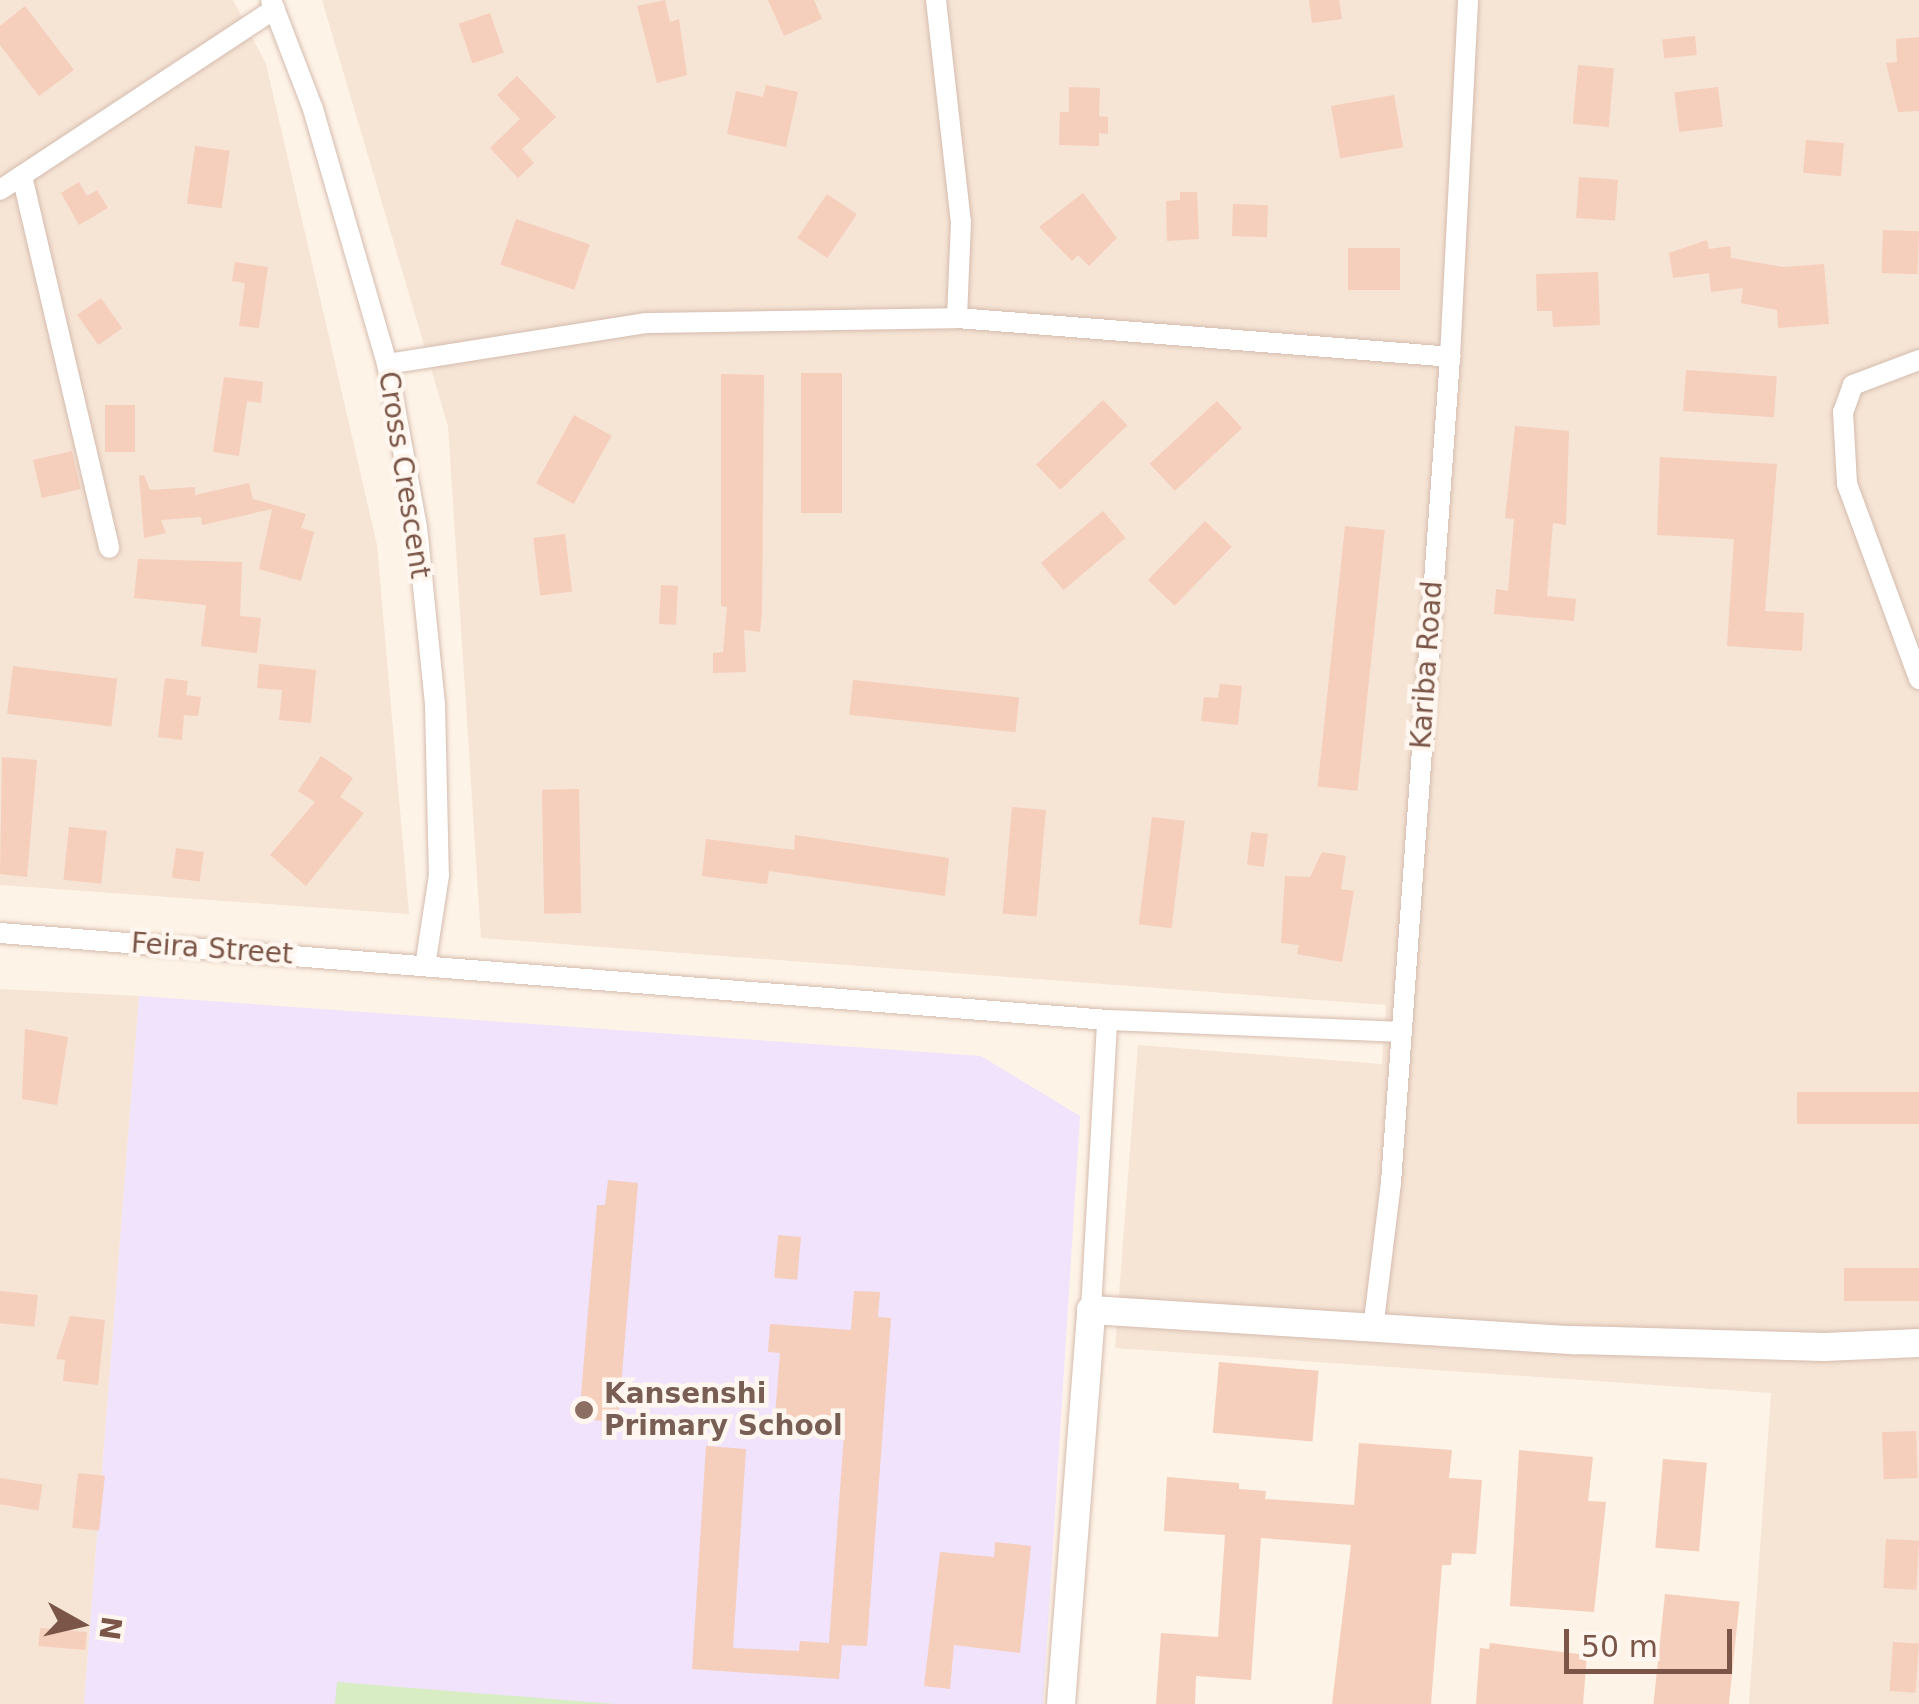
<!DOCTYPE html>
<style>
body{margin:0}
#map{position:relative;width:1919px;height:1704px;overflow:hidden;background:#fef3e7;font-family:"DejaVu Sans",sans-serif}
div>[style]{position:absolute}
.residential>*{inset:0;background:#f6e4d5}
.education>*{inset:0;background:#f0e3fb}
.green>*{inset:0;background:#d8edc3}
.building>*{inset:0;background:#f6cebc;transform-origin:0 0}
.roads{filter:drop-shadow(0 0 2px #d4bcae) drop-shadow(0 0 2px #d4bcae)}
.street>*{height:20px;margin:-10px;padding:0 10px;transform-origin:10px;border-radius:10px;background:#fff}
.secondary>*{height:28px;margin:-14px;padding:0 14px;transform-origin:14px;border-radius:14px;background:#fff}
.dots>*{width:28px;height:28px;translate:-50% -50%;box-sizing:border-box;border:5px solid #fff7ef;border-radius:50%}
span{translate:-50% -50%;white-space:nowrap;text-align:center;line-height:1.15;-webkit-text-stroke:9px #fff7ef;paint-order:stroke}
.street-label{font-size:28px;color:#7b5648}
.education-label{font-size:28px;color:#785e54;font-weight:700}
.left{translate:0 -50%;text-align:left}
.north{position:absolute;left:30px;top:1574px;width:100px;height:100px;-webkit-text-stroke:8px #fff7ef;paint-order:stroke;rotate:98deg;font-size:28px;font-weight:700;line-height:40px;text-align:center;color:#7b5648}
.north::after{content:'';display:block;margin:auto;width:35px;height:45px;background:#7b5648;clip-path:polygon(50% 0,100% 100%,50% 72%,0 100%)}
.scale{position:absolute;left:1564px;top:1629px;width:168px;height:45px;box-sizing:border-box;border:5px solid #7b5648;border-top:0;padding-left:12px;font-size:30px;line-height:35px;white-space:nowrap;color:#7b5648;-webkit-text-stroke:8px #fff7ef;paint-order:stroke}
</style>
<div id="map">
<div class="residential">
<i style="clip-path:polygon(0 0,233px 0,266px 64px,377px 545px,409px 914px,0 885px)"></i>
<i style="clip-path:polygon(322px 0,1919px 0,1919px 1704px,1749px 1704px,1771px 1393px,1115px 1348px,1138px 1045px,1382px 1064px,1386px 1005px,481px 938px,448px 426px)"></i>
<i style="clip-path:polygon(0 989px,139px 996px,84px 1704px,0 1704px)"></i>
</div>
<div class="education">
<i style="clip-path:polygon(139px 996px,981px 1056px,1080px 1116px,1043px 1704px,84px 1704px)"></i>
</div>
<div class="green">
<i style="clip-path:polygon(337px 1682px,616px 1704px,335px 1704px)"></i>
</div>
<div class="building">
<i style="clip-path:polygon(665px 0,670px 22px,679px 19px,687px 75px,657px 83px,637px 6px)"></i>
<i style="clip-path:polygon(768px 0,814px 0,822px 19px,784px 36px)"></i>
<i style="clip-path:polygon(1309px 0,1339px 0,1342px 19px,1312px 23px)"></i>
<i style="clip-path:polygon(25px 6px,74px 70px,39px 96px,0 45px,0 26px)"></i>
<i style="left:490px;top:13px;width:42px;height:33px;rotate:71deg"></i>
<i style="left:1695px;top:36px;width:19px;height:33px;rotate:84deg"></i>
<i style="clip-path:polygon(1919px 37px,1919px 111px,1898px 112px,1886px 63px,1897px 62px,1896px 39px)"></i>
<i style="left:1578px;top:65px;width:36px;height:59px;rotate:5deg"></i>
<i style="clip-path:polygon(517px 76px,556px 117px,522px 149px,534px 163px,518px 178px,490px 148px,520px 119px,497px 95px)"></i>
<i style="clip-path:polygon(766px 85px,798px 92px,786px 147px,727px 134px,736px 91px,763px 97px)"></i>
<i style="clip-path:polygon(1069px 87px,1100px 88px,1099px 116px,1108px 117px,1108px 134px,1099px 133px,1099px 146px,1059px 145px,1060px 112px,1069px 112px)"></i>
<i style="left:1718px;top:87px;width:40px;height:44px;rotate:83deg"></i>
<i style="left:1394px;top:95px;width:53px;height:64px;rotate:80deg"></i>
<i style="left:1806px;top:140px;width:38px;height:33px;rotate:5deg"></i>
<i style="left:195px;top:146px;width:35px;height:58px;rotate:8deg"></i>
<i style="left:1579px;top:177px;width:39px;height:41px;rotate:4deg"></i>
<i style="clip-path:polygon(79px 182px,87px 196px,97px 190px,108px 208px,79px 225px,61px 193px)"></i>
<i style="clip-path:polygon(1180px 192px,1197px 192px,1199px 239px,1167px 241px,1166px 201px,1180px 200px)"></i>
<i style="clip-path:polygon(1083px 193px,1117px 238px,1089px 266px,1078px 255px,1072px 261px,1039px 227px)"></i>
<i style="left:827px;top:194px;width:36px;height:53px;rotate:34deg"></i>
<i style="left:1233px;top:204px;width:35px;height:32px;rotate:2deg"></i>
<i style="left:516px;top:219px;width:78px;height:48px;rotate:19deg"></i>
<i style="left:1883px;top:230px;width:36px;height:43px;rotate:2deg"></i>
<i style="clip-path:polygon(1707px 240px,1709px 249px,1730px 246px,1731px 258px,1783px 267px,1824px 264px,1829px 324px,1778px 328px,1777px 310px,1741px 303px,1743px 288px,1711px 292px,1709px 273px,1673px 278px,1669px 253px)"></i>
<i style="left:1348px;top:248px;width:52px;height:42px"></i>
<i style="clip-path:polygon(235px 262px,268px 267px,259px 328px,239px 326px,245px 283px,232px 281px)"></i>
<i style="clip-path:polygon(1598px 272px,1600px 325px,1553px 327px,1552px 311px,1537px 311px,1536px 274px)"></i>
<i style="left:101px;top:298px;width:37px;height:29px;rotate:55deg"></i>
<i style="left:1686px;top:370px;width:91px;height:41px;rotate:4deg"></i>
<i style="left:842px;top:373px;width:140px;height:41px;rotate:90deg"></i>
<i style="clip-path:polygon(721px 374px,764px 375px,762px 612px,760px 632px,744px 630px,746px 672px,713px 673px,713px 653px,723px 652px,727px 607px,721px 606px)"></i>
<i style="clip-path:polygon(224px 377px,263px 382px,261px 403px,247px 401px,239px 456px,213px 452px)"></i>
<i style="left:1103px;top:400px;width:35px;height:93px;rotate:46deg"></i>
<i style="left:1217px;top:401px;width:37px;height:92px;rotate:47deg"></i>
<i style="left:105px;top:405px;width:30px;height:47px"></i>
<i style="left:574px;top:415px;width:43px;height:78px;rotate:29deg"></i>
<i style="clip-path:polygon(1515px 426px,1569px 431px,1566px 525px,1553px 523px,1547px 596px,1576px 599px,1574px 621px,1494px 614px,1496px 589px,1508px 591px,1514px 519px,1505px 518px)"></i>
<i style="left:72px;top:451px;width:39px;height:40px;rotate:77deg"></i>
<i style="clip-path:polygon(1660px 457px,1777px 464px,1765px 611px,1804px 613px,1802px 651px,1727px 646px,1734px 539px,1657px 535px)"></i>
<i style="clip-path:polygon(144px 475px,150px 490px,195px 487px,195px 495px,249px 483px,253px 499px,306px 514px,301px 528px,314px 532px,301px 581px,259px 569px,272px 509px,202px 525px,201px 517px,161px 520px,166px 533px,144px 538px,139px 476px)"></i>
<i style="left:1103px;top:511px;width:35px;height:81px;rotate:50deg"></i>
<i style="left:1205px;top:521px;width:37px;height:82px;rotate:44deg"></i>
<i style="left:1345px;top:526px;width:40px;height:262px;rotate:6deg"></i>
<i style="left:565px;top:534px;width:58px;height:32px;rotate:83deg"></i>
<i style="clip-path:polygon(138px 559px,242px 562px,240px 616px,261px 618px,257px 653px,201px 646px,206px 605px,134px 598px)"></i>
<i style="left:661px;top:585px;width:17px;height:39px;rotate:3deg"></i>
<i style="clip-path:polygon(259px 664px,316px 670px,311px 723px,279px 720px,282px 690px,257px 688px)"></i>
<i style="left:13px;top:666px;width:105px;height:48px;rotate:7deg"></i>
<i style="clip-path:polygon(165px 678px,188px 681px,186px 695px,201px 697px,198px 716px,184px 715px,182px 740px,158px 737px)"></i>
<i style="left:853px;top:680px;width:167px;height:35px;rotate:6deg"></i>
<i style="clip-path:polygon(1220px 684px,1242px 686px,1238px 725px,1201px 721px,1204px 697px,1218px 698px)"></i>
<i style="clip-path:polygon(321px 756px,353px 778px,340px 797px,364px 813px,306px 886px,270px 855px,315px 802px,298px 791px)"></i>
<i style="clip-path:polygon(2px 757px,37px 760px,27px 877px,0 874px)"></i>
<i style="left:579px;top:789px;width:124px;height:37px;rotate:89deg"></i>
<i style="left:1012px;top:807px;width:34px;height:107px;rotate:5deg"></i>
<i style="left:1152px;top:817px;width:33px;height:108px;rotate:7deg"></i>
<i style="left:69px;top:827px;width:38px;height:53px;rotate:6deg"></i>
<i style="left:1251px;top:832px;width:17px;height:33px;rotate:7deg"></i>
<i style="clip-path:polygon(795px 835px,949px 858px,945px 896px,769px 871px,767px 884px,702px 876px,706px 839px,794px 850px)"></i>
<i style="left:176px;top:848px;width:28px;height:30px;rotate:8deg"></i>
<i style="clip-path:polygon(1322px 852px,1346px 856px,1341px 889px,1354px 891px,1342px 962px,1297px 954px,1299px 945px,1281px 943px,1285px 876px,1310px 877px)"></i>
<i style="clip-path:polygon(25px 1029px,68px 1037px,57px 1105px,22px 1099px)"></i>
<i style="left:1919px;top:1092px;width:32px;height:122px;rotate:90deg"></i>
<i style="clip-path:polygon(608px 1180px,638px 1183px,618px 1422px,579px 1419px,597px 1205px,605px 1205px)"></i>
<i style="left:778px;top:1235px;width:23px;height:43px;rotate:5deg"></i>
<i style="left:1919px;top:1268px;width:33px;height:75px;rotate:90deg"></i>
<i style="left:0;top:1291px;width:38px;height:32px;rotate:6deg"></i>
<i style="clip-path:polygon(854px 1291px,880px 1292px,878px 1317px,891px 1318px,867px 1646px,842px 1645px,839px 1679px,692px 1669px,706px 1446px,746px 1449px,733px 1648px,799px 1651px,800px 1641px,829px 1643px,844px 1434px,791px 1430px,792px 1417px,775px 1416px,780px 1353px,768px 1352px,770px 1324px,851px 1330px)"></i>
<i style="clip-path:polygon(70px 1316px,105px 1320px,98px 1385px,63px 1381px,65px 1360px,56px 1359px)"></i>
<i style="left:1219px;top:1362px;width:100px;height:71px;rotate:5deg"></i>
<i style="left:1916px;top:1431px;width:47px;height:34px;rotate:88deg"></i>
<i style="clip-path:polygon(1359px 1443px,1452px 1450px,1449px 1478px,1482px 1480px,1476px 1554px,1452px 1553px,1451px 1565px,1442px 1565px,1431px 1704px,1332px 1704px,1351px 1545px,1261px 1538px,1251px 1680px,1196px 1676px,1195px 1704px,1156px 1704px,1161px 1633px,1218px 1637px,1225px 1535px,1164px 1531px,1167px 1477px,1239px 1483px,1239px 1489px,1266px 1491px,1265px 1499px,1354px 1505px)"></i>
<i style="clip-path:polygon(1519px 1450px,1593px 1457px,1588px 1501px,1606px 1502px,1594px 1612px,1510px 1606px)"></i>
<i style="left:1663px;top:1459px;width:44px;height:89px;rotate:5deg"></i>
<i style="left:78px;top:1473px;width:27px;height:55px;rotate:6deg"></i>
<i style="left:0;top:1478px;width:43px;height:26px;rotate:9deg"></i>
<i style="left:1886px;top:1539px;width:33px;height:49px;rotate:3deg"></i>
<i style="clip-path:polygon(995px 1542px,1031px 1546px,1020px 1653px,954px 1645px,950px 1689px,924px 1686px,940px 1552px,994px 1557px)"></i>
<i style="left:1665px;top:1594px;width:75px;height:111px;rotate:6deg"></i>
<i style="left:40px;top:1628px;width:47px;height:18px;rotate:5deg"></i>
<i style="left:1893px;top:1642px;width:26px;height:49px;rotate:4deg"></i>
<i style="clip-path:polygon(1490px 1643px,1587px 1655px,1583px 1704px,1476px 1704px,1480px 1648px,1489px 1649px)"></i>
</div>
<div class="roads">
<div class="street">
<i style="left:271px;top:0;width:117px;rotate:68.9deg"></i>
<i style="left:313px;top:109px;width:266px;rotate:73.8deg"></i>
<i style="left:387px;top:364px;width:166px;rotate:79.6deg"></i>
<i style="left:417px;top:527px;width:178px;rotate:84.2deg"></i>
<i style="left:435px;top:704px;width:171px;rotate:88.7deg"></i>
<i style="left:439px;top:875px;width:92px;rotate:98.7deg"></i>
<i style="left:936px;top:0;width:223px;rotate:83.6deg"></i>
<i style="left:961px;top:222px;width:96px;rotate:92.4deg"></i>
<i style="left:22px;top:176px;width:382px;rotate:76.8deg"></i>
<i style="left:0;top:190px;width:329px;rotate:-33.4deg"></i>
<i style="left:1919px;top:360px;width:71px;rotate:159.3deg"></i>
<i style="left:1853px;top:385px;width:29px;rotate:110deg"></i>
<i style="left:1843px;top:412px;width:72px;rotate:86.8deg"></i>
<i style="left:1847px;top:484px;width:208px;rotate:69.7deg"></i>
<i style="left:387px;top:364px;width:261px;rotate:-9deg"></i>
<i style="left:645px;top:323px;width:312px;rotate:-0.9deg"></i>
<i style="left:957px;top:318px;width:495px;rotate:4.5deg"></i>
<i style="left:0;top:933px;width:1110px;rotate:4.49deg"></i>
<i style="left:1107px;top:1020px;width:293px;rotate:2.3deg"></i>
<i style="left:1091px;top:1310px;width:290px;rotate:-86.8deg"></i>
<i style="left:1373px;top:1329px;width:147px;rotate:-83deg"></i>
<i style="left:1391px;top:1183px;width:828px;rotate:-85.91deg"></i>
<i style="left:1450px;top:357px;width:357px;rotate:-87.1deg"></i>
</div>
<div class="secondary">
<i style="left:1061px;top:1704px;width:395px;rotate:-85.6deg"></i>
<i style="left:1091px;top:1310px;width:484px;rotate:3.6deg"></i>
<i style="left:1574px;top:1340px;width:250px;rotate:1.6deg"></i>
<i style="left:1824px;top:1347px;width:95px;rotate:-2.4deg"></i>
</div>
</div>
<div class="dots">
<i style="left:584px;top:1410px;background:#8d6e63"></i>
</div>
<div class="street-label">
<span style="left:404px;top:475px;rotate:81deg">Cross Crescent</span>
<span style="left:1427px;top:665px;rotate:-86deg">Kariba Road</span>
<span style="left:212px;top:949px;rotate:4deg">Feira Street</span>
</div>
<div class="education-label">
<span class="left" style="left:604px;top:1410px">Kansenshi<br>Primary School</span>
</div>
<div class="north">N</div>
<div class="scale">50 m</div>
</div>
